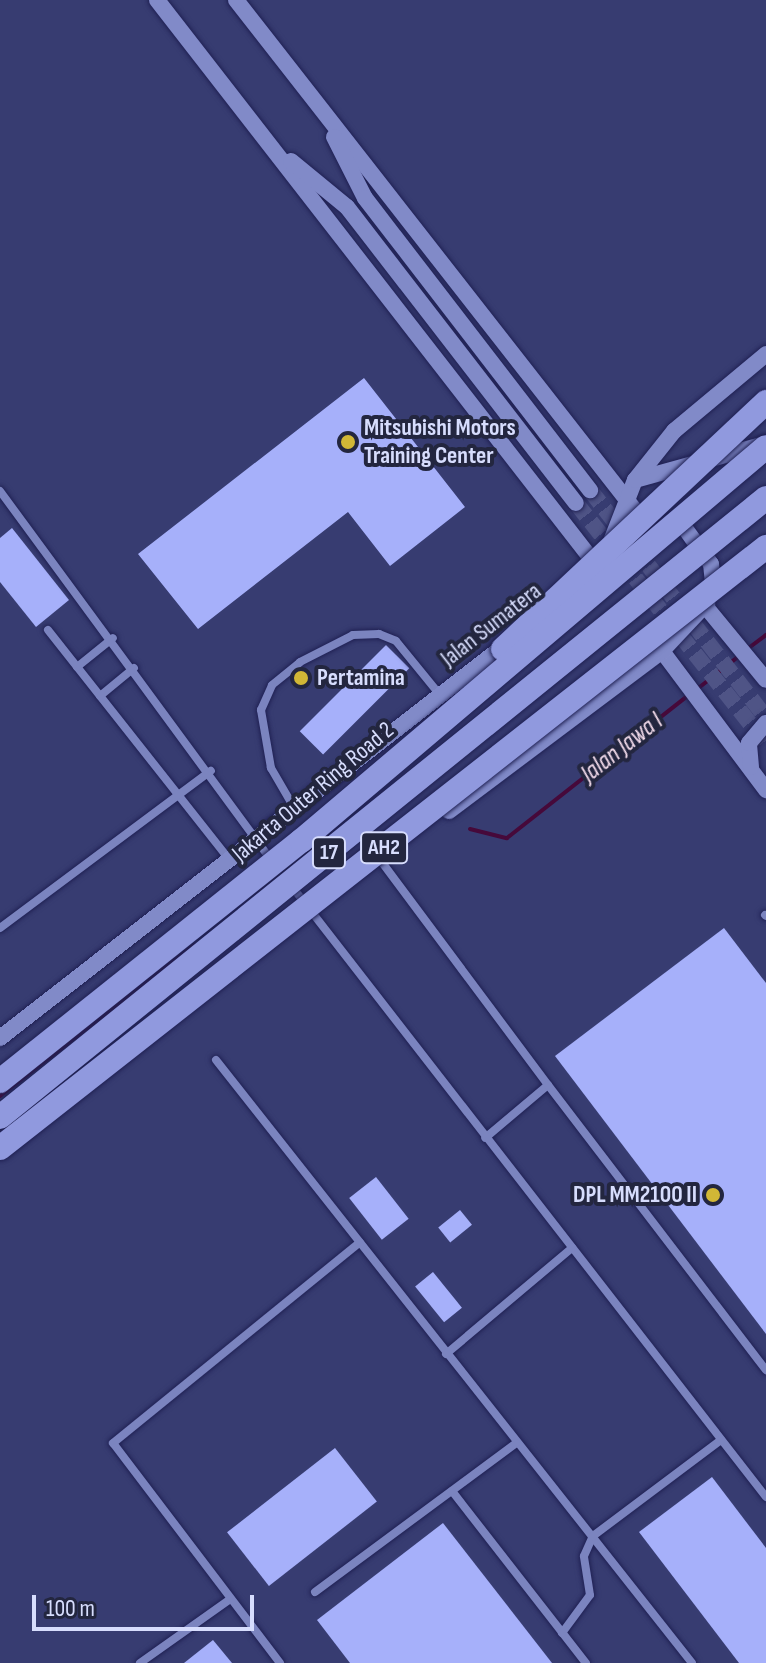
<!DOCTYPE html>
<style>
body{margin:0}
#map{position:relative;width:766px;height:1663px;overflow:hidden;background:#373c71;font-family:"Sofia Sans Condensed",sans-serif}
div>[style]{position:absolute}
.stream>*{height:4px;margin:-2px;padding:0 2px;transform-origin:2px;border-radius:2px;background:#46093a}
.building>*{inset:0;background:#a6b0fa;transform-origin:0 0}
.secondary-tunnel>*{height:16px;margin-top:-8px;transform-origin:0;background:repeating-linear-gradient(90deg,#4f5486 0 16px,transparent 0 24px)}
.roads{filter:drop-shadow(0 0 2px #202154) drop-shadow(0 0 2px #202154)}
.lane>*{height:8px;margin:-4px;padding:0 4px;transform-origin:4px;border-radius:4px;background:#7b84bf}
.secondary>*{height:16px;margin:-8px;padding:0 8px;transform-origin:8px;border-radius:8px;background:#818ac8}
.bridges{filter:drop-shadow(0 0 2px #202154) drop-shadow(0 0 2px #202154)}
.highway-bridge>*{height:24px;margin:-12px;padding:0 12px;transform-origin:12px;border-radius:12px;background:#9099de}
.dots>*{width:22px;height:22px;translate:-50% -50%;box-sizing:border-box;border:4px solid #23263f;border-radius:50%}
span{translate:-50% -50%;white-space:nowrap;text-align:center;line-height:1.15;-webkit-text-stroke:8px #23263f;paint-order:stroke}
.shield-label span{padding:2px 6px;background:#23263f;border:2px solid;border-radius:6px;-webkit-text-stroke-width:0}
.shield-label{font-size:22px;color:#d7ddfd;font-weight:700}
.poi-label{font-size:24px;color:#d7ddfd;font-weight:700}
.left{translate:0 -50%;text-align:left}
.right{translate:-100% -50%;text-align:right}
.street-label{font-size:24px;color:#d7ddfd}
.water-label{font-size:26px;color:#f2dbeb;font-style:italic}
.scale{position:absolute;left:32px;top:1595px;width:222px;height:36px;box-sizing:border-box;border:4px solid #d7ddfd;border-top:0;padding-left:10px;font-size:24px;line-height:28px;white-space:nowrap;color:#d7ddfd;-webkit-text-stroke:6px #23263f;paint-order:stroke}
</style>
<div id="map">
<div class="stream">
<i style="left:746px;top:650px;width:25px;rotate:-37deg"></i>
<i style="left:696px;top:690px;width:55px;rotate:-38.3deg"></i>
<i style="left:470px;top:829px;width:38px;rotate:14deg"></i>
<i style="left:507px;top:838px;width:231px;rotate:-38.2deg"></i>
<i style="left:0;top:1096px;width:246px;rotate:-37.9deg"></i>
</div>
<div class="building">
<i style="clip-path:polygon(364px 378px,465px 507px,390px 566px,348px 512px,198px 629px,138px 554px)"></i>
<i style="clip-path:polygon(12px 528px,69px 600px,36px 627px,0 582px,0 538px)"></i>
<i style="left:386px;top:645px;width:33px;height:122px;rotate:45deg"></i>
<i style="clip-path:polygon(724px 928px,766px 983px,766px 1334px,555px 1056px)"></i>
<i style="left:376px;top:1177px;width:53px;height:34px;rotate:52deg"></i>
<i style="left:460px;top:1210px;width:19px;height:28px;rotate:51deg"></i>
<i style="left:433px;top:1272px;width:46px;height:23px;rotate:51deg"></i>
<i style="left:335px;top:1448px;width:68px;height:137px;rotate:52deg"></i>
<i style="clip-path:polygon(712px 1477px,766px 1548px,766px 1663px,739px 1663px,639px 1532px)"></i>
<i style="clip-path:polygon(443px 1523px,552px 1663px,350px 1663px,317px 1620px)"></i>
<i style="clip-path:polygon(213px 1640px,232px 1663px,184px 1663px)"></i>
</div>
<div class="secondary-tunnel">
<i style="left:590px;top:490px;width:288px;rotate:52.3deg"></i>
<i style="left:576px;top:503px;width:307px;rotate:51.7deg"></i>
</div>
<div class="roads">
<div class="lane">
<i style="left:0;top:491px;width:459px;rotate:53.7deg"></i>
<i style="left:48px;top:630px;width:295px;rotate:51.7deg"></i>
<i style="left:77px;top:667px;width:46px;rotate:-38.9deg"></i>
<i style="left:100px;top:696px;width:44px;rotate:-39.5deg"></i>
<i style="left:296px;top:811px;width:50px;rotate:-120.2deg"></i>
<i style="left:271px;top:768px;width:59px;rotate:-99.8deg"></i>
<i style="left:261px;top:710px;width:27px;rotate:-66deg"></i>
<i style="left:272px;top:685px;width:36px;rotate:-39deg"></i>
<i style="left:300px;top:662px;width:59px;rotate:-27deg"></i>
<i style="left:353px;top:635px;width:26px;rotate:-2deg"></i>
<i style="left:379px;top:634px;width:18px;rotate:22deg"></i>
<i style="left:396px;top:641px;width:70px;rotate:50.8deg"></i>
<i style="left:381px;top:861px;width:279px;rotate:53.3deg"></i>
<i style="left:548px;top:1085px;width:82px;rotate:139.9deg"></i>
<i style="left:290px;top:884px;width:776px;rotate:52.17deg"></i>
<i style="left:765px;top:915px;width:1px;rotate:45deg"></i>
<i style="left:0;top:928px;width:263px;rotate:-36.7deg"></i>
<i style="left:216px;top:1060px;width:768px;rotate:51.71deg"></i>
<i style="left:548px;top:1085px;width:359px;rotate:52.6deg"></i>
<i style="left:446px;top:1354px;width:165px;rotate:-40.1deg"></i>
<i style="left:452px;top:1491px;width:218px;rotate:52.1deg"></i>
<i style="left:315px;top:1592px;width:250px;rotate:-36.5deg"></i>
<i style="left:562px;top:1633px;width:47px;rotate:-53.6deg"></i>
<i style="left:590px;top:1595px;width:39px;rotate:-99deg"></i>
<i style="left:584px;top:1556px;width:22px;rotate:-66deg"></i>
<i style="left:593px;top:1536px;width:160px;rotate:-36.9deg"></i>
<i style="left:140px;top:1663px;width:109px;rotate:-35.3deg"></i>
<i style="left:280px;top:1663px;width:276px;rotate:-127.2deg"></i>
<i style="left:113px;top:1443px;width:318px;rotate:-39.1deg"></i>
</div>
<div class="secondary">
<i style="left:157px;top:0;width:722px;rotate:52.15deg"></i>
<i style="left:236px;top:0;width:675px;rotate:51.98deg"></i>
<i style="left:334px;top:137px;width:68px;rotate:63.1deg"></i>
<i style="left:365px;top:198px;width:369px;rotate:52.4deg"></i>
<i style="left:291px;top:161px;width:72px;rotate:39.4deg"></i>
<i style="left:347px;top:207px;width:374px;rotate:52.3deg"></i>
<i style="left:635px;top:480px;width:135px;rotate:-15.5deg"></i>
<i style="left:669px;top:523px;width:16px;rotate:15deg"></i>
<i style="left:684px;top:527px;width:46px;rotate:53.9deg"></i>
<i style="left:711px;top:564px;width:20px;rotate:84deg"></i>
<i style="left:610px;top:544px;width:69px;rotate:-68.7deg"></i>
<i style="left:635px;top:480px;width:63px;rotate:-51.5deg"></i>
<i style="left:674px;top:431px;width:120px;rotate:-39.9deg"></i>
<i style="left:706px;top:607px;width:94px;rotate:50.6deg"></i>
<i style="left:662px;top:651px;width:174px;rotate:53.2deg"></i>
<i style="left:751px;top:767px;width:24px;rotate:-95deg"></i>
<i style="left:749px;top:743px;width:26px;rotate:-50deg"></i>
<i style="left:449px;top:811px;width:266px;rotate:-36.9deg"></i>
<i style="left:662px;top:651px;width:66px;rotate:-46.8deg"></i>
<i style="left:0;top:1038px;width:646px;rotate:-37.9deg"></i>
</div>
</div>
<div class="bridges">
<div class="highway-bridge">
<i style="left:503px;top:649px;width:361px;rotate:-43.2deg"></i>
<i style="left:0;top:1081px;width:385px;rotate:-38.6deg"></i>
<i style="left:301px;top:841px;width:609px;rotate:-40.28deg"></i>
<i style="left:0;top:1117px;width:985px;rotate:-38.94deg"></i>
<i style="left:0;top:1148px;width:974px;rotate:-38.12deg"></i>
</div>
</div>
<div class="dots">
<i style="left:348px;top:442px;background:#d1b736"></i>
<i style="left:301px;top:678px;background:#d1b736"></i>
<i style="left:713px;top:1195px;background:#d1b736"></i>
</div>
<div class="shield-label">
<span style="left:384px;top:848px">AH2</span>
<span style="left:329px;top:853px">17</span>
</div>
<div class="poi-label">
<span class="left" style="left:364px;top:442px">Mitsubishi Motors<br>Training Center</span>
<span class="left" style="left:317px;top:678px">Pertamina</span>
<span class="right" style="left:697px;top:1195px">DPL MM2100 II</span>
</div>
<div class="street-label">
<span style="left:491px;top:625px;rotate:-38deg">Jalan Sumatera</span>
<span style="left:313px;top:792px;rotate:-40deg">Jakarta Outer Ring Road 2</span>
</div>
<div class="water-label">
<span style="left:622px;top:748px;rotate:-38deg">Jalan Jawa I</span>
</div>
<div class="scale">100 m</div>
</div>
